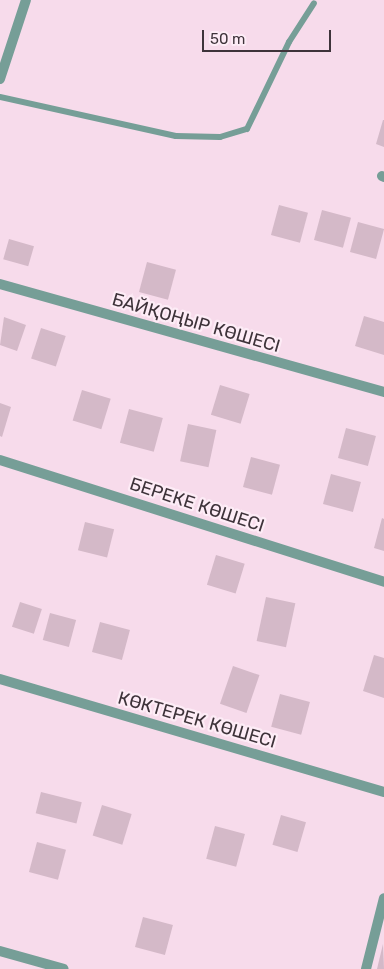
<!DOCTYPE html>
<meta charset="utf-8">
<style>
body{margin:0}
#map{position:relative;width:384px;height:969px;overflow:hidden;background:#f7dbeb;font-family:Rubik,sans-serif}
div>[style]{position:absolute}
.building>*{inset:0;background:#d4b9c8;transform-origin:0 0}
.service>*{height:6px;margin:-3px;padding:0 3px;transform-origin:3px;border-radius:3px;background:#769e97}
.minor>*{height:10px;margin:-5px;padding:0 5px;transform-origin:5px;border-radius:5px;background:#769e97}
span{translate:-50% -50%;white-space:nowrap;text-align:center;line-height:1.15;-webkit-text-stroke:4.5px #fdecf6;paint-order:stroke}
.street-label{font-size:18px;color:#3e333a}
.scale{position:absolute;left:202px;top:30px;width:129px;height:22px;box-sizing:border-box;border:2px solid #3e333a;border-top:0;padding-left:6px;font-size:15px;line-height:18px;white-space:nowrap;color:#3e333a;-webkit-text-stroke:4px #fdecf6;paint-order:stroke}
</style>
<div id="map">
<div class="building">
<i style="clip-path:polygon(383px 120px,384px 120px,384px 147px,376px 144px)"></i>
<i style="left:279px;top:205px;width:30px;height:31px;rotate:15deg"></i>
<i style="left:322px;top:210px;width:30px;height:31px;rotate:15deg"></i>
<i style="left:358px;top:222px;width:27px;height:31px;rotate:15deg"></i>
<i style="left:9px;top:239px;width:26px;height:21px;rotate:16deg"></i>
<i style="left:147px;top:262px;width:30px;height:31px;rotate:15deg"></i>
<i style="clip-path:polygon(364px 316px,384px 322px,384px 355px,355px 346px)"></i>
<i style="clip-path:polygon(4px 317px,26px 325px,17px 351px,0 345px)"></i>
<i style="left:41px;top:328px;width:26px;height:32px;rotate:18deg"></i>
<i style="left:220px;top:385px;width:31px;height:31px;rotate:17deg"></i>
<i style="left:82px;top:390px;width:30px;height:32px;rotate:17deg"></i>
<i style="clip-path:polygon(0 403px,11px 407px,2px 437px,0 436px)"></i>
<i style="left:129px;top:409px;width:35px;height:35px;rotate:15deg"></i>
<i style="left:188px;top:424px;width:29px;height:38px;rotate:12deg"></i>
<i style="left:346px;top:428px;width:31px;height:31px;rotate:15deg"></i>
<i style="left:251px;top:457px;width:30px;height:31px;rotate:15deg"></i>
<i style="left:331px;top:474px;width:31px;height:31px;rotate:15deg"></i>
<i style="clip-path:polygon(382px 518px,384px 519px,384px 551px,374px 548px)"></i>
<i style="left:85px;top:522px;width:30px;height:29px;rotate:14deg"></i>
<i style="left:216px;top:555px;width:30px;height:31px;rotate:17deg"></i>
<i style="left:266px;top:597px;width:30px;height:45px;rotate:12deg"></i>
<i style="left:20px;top:602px;width:23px;height:26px;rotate:18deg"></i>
<i style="left:50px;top:613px;width:27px;height:28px;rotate:15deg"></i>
<i style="left:100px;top:622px;width:31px;height:31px;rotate:15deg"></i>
<i style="clip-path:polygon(374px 655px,384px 658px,384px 698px,363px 691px)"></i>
<i style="left:233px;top:666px;width:28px;height:40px;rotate:19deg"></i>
<i style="left:280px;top:694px;width:31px;height:34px;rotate:15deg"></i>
<i style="left:41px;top:792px;width:42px;height:22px;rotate:14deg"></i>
<i style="left:102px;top:805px;width:31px;height:32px;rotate:17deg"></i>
<i style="left:281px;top:815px;width:26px;height:31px;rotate:16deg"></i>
<i style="left:215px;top:826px;width:31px;height:34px;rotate:15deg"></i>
<i style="left:37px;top:842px;width:30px;height:31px;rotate:15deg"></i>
<i style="left:143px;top:917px;width:31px;height:31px;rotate:15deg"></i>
<i style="clip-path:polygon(383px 944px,384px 969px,377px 969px)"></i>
</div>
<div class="service">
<i style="left:0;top:97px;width:180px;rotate:12.5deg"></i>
<i style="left:176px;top:136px;width:44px;rotate:1.3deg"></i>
<i style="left:220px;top:137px;width:28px;rotate:-17deg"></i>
<i style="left:247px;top:129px;width:97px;rotate:-64.2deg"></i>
<i style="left:289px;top:42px;width:46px;rotate:-57.3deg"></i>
</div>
<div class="minor">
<i style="left:0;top:79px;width:83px;rotate:-71.8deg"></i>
<i style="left:382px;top:176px;width:2px;rotate:27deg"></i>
<i style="left:0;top:284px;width:399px;rotate:15.7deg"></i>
<i style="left:0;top:460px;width:403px;rotate:17.6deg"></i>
<i style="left:0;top:679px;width:400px;rotate:16.4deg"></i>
<i style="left:0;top:951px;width:66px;rotate:15.7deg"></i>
<i style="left:366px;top:969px;width:73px;rotate:-75.8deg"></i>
</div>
<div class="street-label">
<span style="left:196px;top:323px;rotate:16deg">БАЙҚОҢЫР КӨШЕСІ</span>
<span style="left:197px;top:505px;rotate:18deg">БЕРЕКЕ КӨШЕСІ</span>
<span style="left:197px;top:720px;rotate:16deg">КӨКТЕРЕК КӨШЕСІ</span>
</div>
<div class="scale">50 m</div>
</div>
